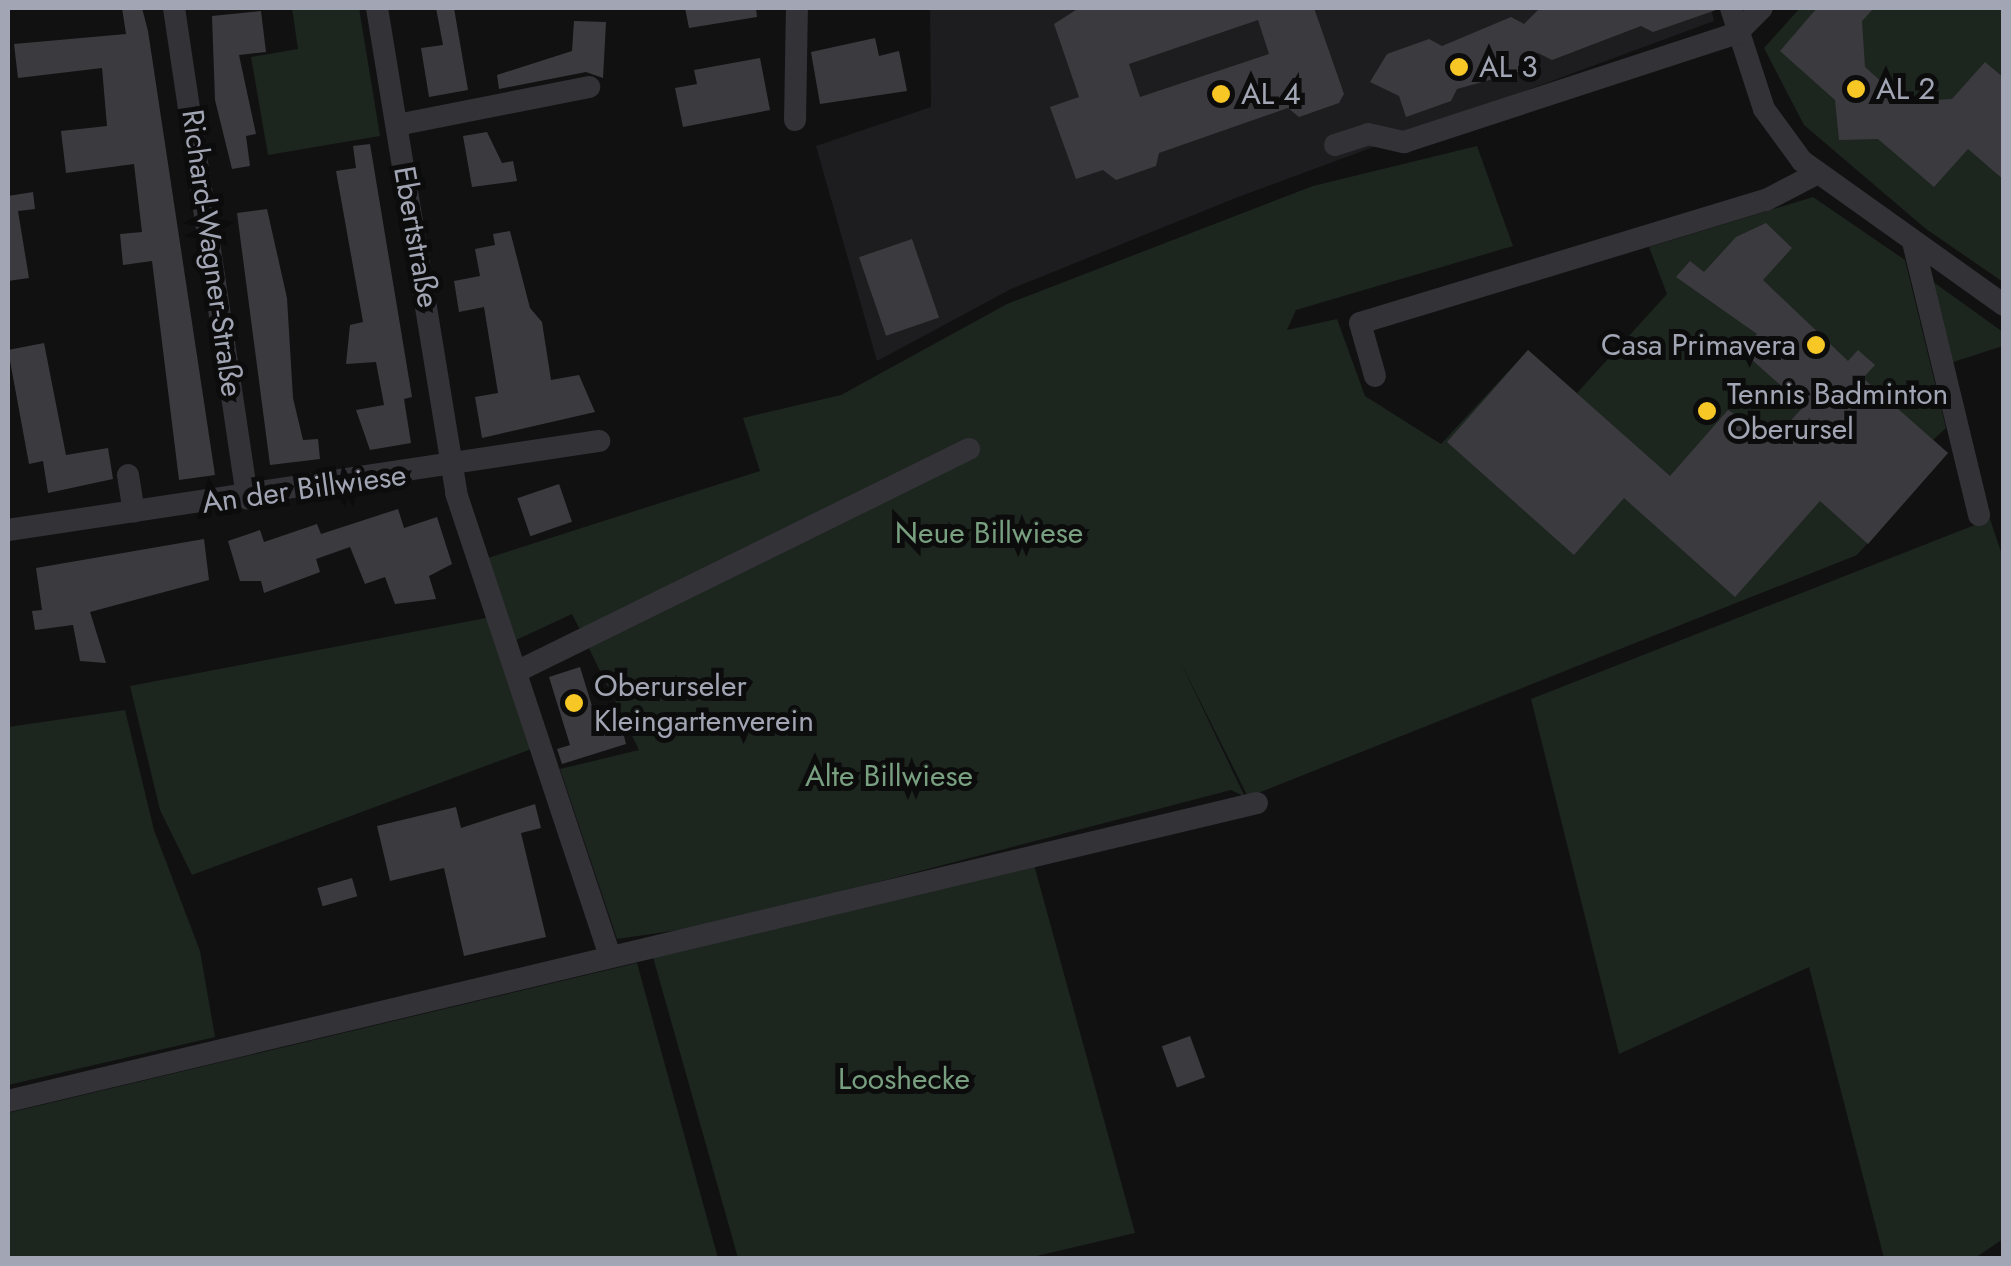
<!DOCTYPE html>
<meta charset="utf-8">
<style>
body{margin:0}
#map{position:relative;width:2011px;height:1266px;overflow:hidden;background:#111112;font-family:Jost,sans-serif}
div>[style]{position:absolute}
.built>*{inset:0;background:#1d1d1f}
.green>*{inset:0;background:#1d251f}
.building>*{inset:0;background:#3b3b3f;transform-origin:0 0}
.minor>*{height:22px;margin:-11px;padding:0 11px;transform-origin:11px;border-radius:11px;background:#323237}
.dots>*{width:28px;height:28px;translate:-50% -50%;box-sizing:border-box;border:5px solid #0c0c0d;border-radius:50%}
span{translate:-50% -50%;white-space:nowrap;text-align:center;line-height:1.15;-webkit-text-stroke:10px #0c0c0d;paint-order:stroke}
.poi-label{font-size:30px;color:#a2a5b3}
.left{translate:0 -50%;text-align:left}
.right{translate:-100% -50%;text-align:right}
.street-label{font-size:30px;color:#a2a5b3}
.park-label{font-size:30px;color:#789f7f}
.frame{position:absolute;inset:0;border:10px solid #a2a5b3;pointer-events:none}
</style>
<div id="map">
<div class="built">
<i style="clip-path:polygon(938px 8px,1711px 8px,1714px 21px,1233px 199px,1011px 289px,877px 361px,816px 146px,931px 107px,930px 10px)"></i>
</div>
<div class="green">
<i style="clip-path:polygon(292px 8px,359px 8px,380px 136px,268px 155px,251px 57px,298px 49px)"></i>
<i style="clip-path:polygon(1800px 8px,2003px 8px,2003px 282px,1926px 229px,1804px 125px,1764px 48px)"></i>
<i style="clip-path:polygon(1477px 146px,1513px 246px,1296px 310px,1287px 330px,1337px 319px,1365px 396px,1441px 444px,1528px 350px,1577px 393px,1667px 294px,1649px 247px,1813px 197px,1905px 260px,1946px 428px,1933px 440px,1948px 453px,1857px 555px,1248px 797px,1180px 661px,1245px 797px,1231px 790px,713px 925px,617px 939px,560px 769px,639px 750px,572px 614px,514px 641px,488px 558px,760px 471px,743px 418px,841px 395px,1007px 304px,1313px 186px)"></i>
<i style="clip-path:polygon(1925px 276px,2003px 332px,2003px 346px,1947px 364px)"></i>
<i style="clip-path:polygon(1990px 519px,2004px 561px,2003px 1239px,1975px 1258px,1884px 1258px,1809px 967px,1619px 1054px,1531px 699px)"></i>
<i style="clip-path:polygon(491px 617px,534px 748px,192px 875px,160px 810px,130px 686px)"></i>
<i style="clip-path:polygon(125px 710px,154px 830px,200px 951px,215px 1037px,8px 1085px,8px 727px)"></i>
<i style="clip-path:polygon(1033px 861px,1135px 1233px,1028px 1258px,738px 1258px,651px 950px)"></i>
<i style="clip-path:polygon(637px 963px,718px 1258px,8px 1258px,8px 1113px)"></i>
</div>
<div class="building">
<i style="clip-path:polygon(122px 8px,142px 8px,148px 31px,215px 475px,179px 480px,152px 261px,123px 265px,120px 234px,142px 232px,134px 164px,66px 173px,61px 131px,107px 126px,102px 68px,18px 78px,14px 44px,126px 34px)"></i>
<i style="clip-path:polygon(436px 8px,454px 8px,468px 90px,429px 97px,421px 48px,443px 45px)"></i>
<i style="clip-path:polygon(685px 8px,756px 8px,757px 17px,689px 28px)"></i>
<i style="clip-path:polygon(evenodd,1079px 8px,1314px 8px,1344px 94px,1339px 103px,1299px 117px,1288px 108px,1159px 153px,1156px 166px,1116px 180px,1103px 170px,1076px 179px,1050px 107px,1079px 97px,1054px 24px,1079px 8px,1258px 20px,1269px 54px,1140px 97px,1129px 64px,1258px 20px)"></i>
<i style="clip-path:polygon(1540px 8px,1716px 10px,1653px 32px,1641px 26px,1552px 60px,1538px 53px,1529px 69px,1457px 89px,1451px 101px,1406px 117px,1399px 96px,1370px 82px,1387px 54px,1429px 39px,1442px 46px,1511px 17px,1524px 24px)"></i>
<i style="clip-path:polygon(1817px 8px,1874px 8px,1862px 21px,1865px 67px,1904px 102px,1952px 99px,1985px 62px,2004px 78px,2004px 180px,1968px 149px,1934px 187px,1878px 139px,1839px 140px,1835px 100px,1780px 51px)"></i>
<i style="clip-path:polygon(261px 11px,266px 52px,239px 55px,256px 134px,246px 136px,250px 166px,232px 169px,215px 100px,212px 16px)"></i>
<i style="clip-path:polygon(574px 21px,606px 22px,603px 78px,586px 72px,499px 89px,497px 75px,572px 51px)"></i>
<i style="clip-path:polygon(875px 38px,879px 56px,899px 51px,907px 91px,820px 104px,811px 52px)"></i>
<i style="clip-path:polygon(760px 58px,770px 110px,683px 127px,675px 88px,697px 84px,694px 70px)"></i>
<i style="clip-path:polygon(487px 132px,502px 163px,513px 161px,517px 181px,472px 187px,463px 136px)"></i>
<i style="clip-path:polygon(370px 144px,412px 397px,404px 399px,411px 443px,370px 450px,356px 410px,384px 405px,376px 362px,346px 364px,350px 325px,363px 322px,336px 171px,356px 168px,353px 146px)"></i>
<i style="clip-path:polygon(33px 192px,35px 209px,18px 211px,29px 278px,8px 281px,8px 196px)"></i>
<i style="clip-path:polygon(267px 209px,287px 298px,293px 398px,303px 440px,318px 439px,320px 459px,270px 465px,237px 213px)"></i>
<i style="clip-path:polygon(1766px 223px,1792px 248px,1763px 280px,1848px 361px,1858px 350px,1875px 365px,1863px 378px,1948px 453px,1868px 544px,1820px 501px,1735px 597px,1624px 498px,1574px 555px,1447px 442px,1528px 350px,1670px 476px,1728px 410px,1774px 439px,1804px 406px,1742px 351px,1757px 334px,1676px 277px,1690px 261px,1704px 272px,1736px 237px)"></i>
<i style="clip-path:polygon(510px 231px,530px 308px,542px 322px,551px 380px,579px 375px,595px 412px,482px 438px,475px 397px,498px 393px,484px 307px,459px 312px,454px 281px,480px 276px,475px 249px,495px 245px,493px 234px)"></i>
<i style="left:912px;top:239px;width:83px;height:56px;rotate:71deg"></i>
<i style="clip-path:polygon(44px 343px,66px 455px,108px 448px,113px 479px,48px 493px,43px 461px,29px 464px,8px 350px)"></i>
<i style="left:559px;top:484px;width:40px;height:44px;rotate:71deg"></i>
<i style="clip-path:polygon(398px 509px,404px 528px,437px 517px,452px 564px,429px 576px,436px 599px,395px 604px,385px 577px,365px 584px,350px 547px,316px 559px,320px 572px,264px 593px,261px 581px,240px 581px,228px 541px,260px 530px,264px 542px,317px 524px,321px 534px)"></i>
<i style="clip-path:polygon(204px 539px,209px 580px,90px 612px,106px 663px,80px 661px,73px 625px,35px 630px,32px 611px,42px 610px,36px 568px)"></i>
<i style="clip-path:polygon(580px 667px,601px 735px,622px 728px,626px 744px,562px 764px,557px 749px,570px 745px,549px 677px)"></i>
<i style="clip-path:polygon(535px 804px,541px 828px,521px 833px,546px 937px,464px 956px,444px 868px,390px 881px,377px 826px,456px 807px,461px 828px)"></i>
<i style="left:352px;top:878px;width:19px;height:36px;rotate:74deg"></i>
<i style="left:1190px;top:1036px;width:44px;height:30px;rotate:70deg"></i>
</div>
<div class="minor">
<i style="left:174px;top:8px;width:496px;rotate:81.5deg"></i>
<i style="left:377px;top:8px;width:491px;rotate:80.7deg"></i>
<i style="left:456px;top:493px;width:486px;rotate:71.6deg"></i>
<i style="left:1731px;top:8px;width:106px;rotate:71.9deg"></i>
<i style="left:1764px;top:109px;width:64px;rotate:53.8deg"></i>
<i style="left:1802px;top:161px;width:248px;rotate:35.5deg"></i>
<i style="left:795px;top:120px;width:112px;rotate:-89deg"></i>
<i style="left:397px;top:125px;width:196px;rotate:-11.2deg"></i>
<i style="left:1335px;top:145px;width:35px;rotate:-18deg"></i>
<i style="left:1368px;top:134px;width:37px;rotate:13deg"></i>
<i style="left:1404px;top:142px;width:350px;rotate:-18.1deg"></i>
<i style="left:1737px;top:33px;width:35px;rotate:-45deg"></i>
<i style="left:1913px;top:242px;width:281px;rotate:76.4deg"></i>
<i style="left:1375px;top:376px;width:55px;rotate:-105.8deg"></i>
<i style="left:1360px;top:323px;width:424px;rotate:-16.9deg"></i>
<i style="left:1766px;top:200px;width:56px;rotate:-27.5deg"></i>
<i style="left:128px;top:475px;width:37px;rotate:81deg"></i>
<i style="left:8px;top:530px;width:598px;rotate:-8.56deg"></i>
<i style="left:516px;top:672px;width:505px;rotate:-26.21deg"></i>
<i style="left:8px;top:1101px;width:1284px;rotate:-13.42deg"></i>
</div>
<div class="dots">
<i style="left:1459px;top:67px;background:#f6c725"></i>
<i style="left:1856px;top:89px;background:#f6c725"></i>
<i style="left:1221px;top:94px;background:#f6c725"></i>
<i style="left:1816px;top:345px;background:#f6c725"></i>
<i style="left:1707px;top:411px;background:#f6c725"></i>
<i style="left:574px;top:703px;background:#f6c725"></i>
</div>
<div class="poi-label">
<span class="left" style="left:1479px;top:67px">AL 3</span>
<span class="left" style="left:1876px;top:89px">AL 2</span>
<span class="left" style="left:1241px;top:94px">AL 4</span>
<span class="right" style="left:1796px;top:345px">Casa Primavera</span>
<span class="left" style="left:1727px;top:411px">Tennis Badminton<br>Oberursel</span>
<span class="left" style="left:594px;top:703px">Oberurseler<br>Kleingartenverein</span>
</div>
<div class="street-label">
<span style="left:416px;top:237px;rotate:80deg">Ebertstraße</span>
<span style="left:212px;top:253px;rotate:82deg">Richard-Wagner-Straße</span>
<span style="left:304px;top:489px;rotate:-8deg">An der Billwiese</span>
</div>
<div class="park-label">
<span style="left:989px;top:533px">Neue Billwiese</span>
<span style="left:889px;top:776px">Alte Billwiese</span>
<span style="left:904px;top:1079px">Looshecke</span>
</div>
<div class="frame"></div>
</div>
